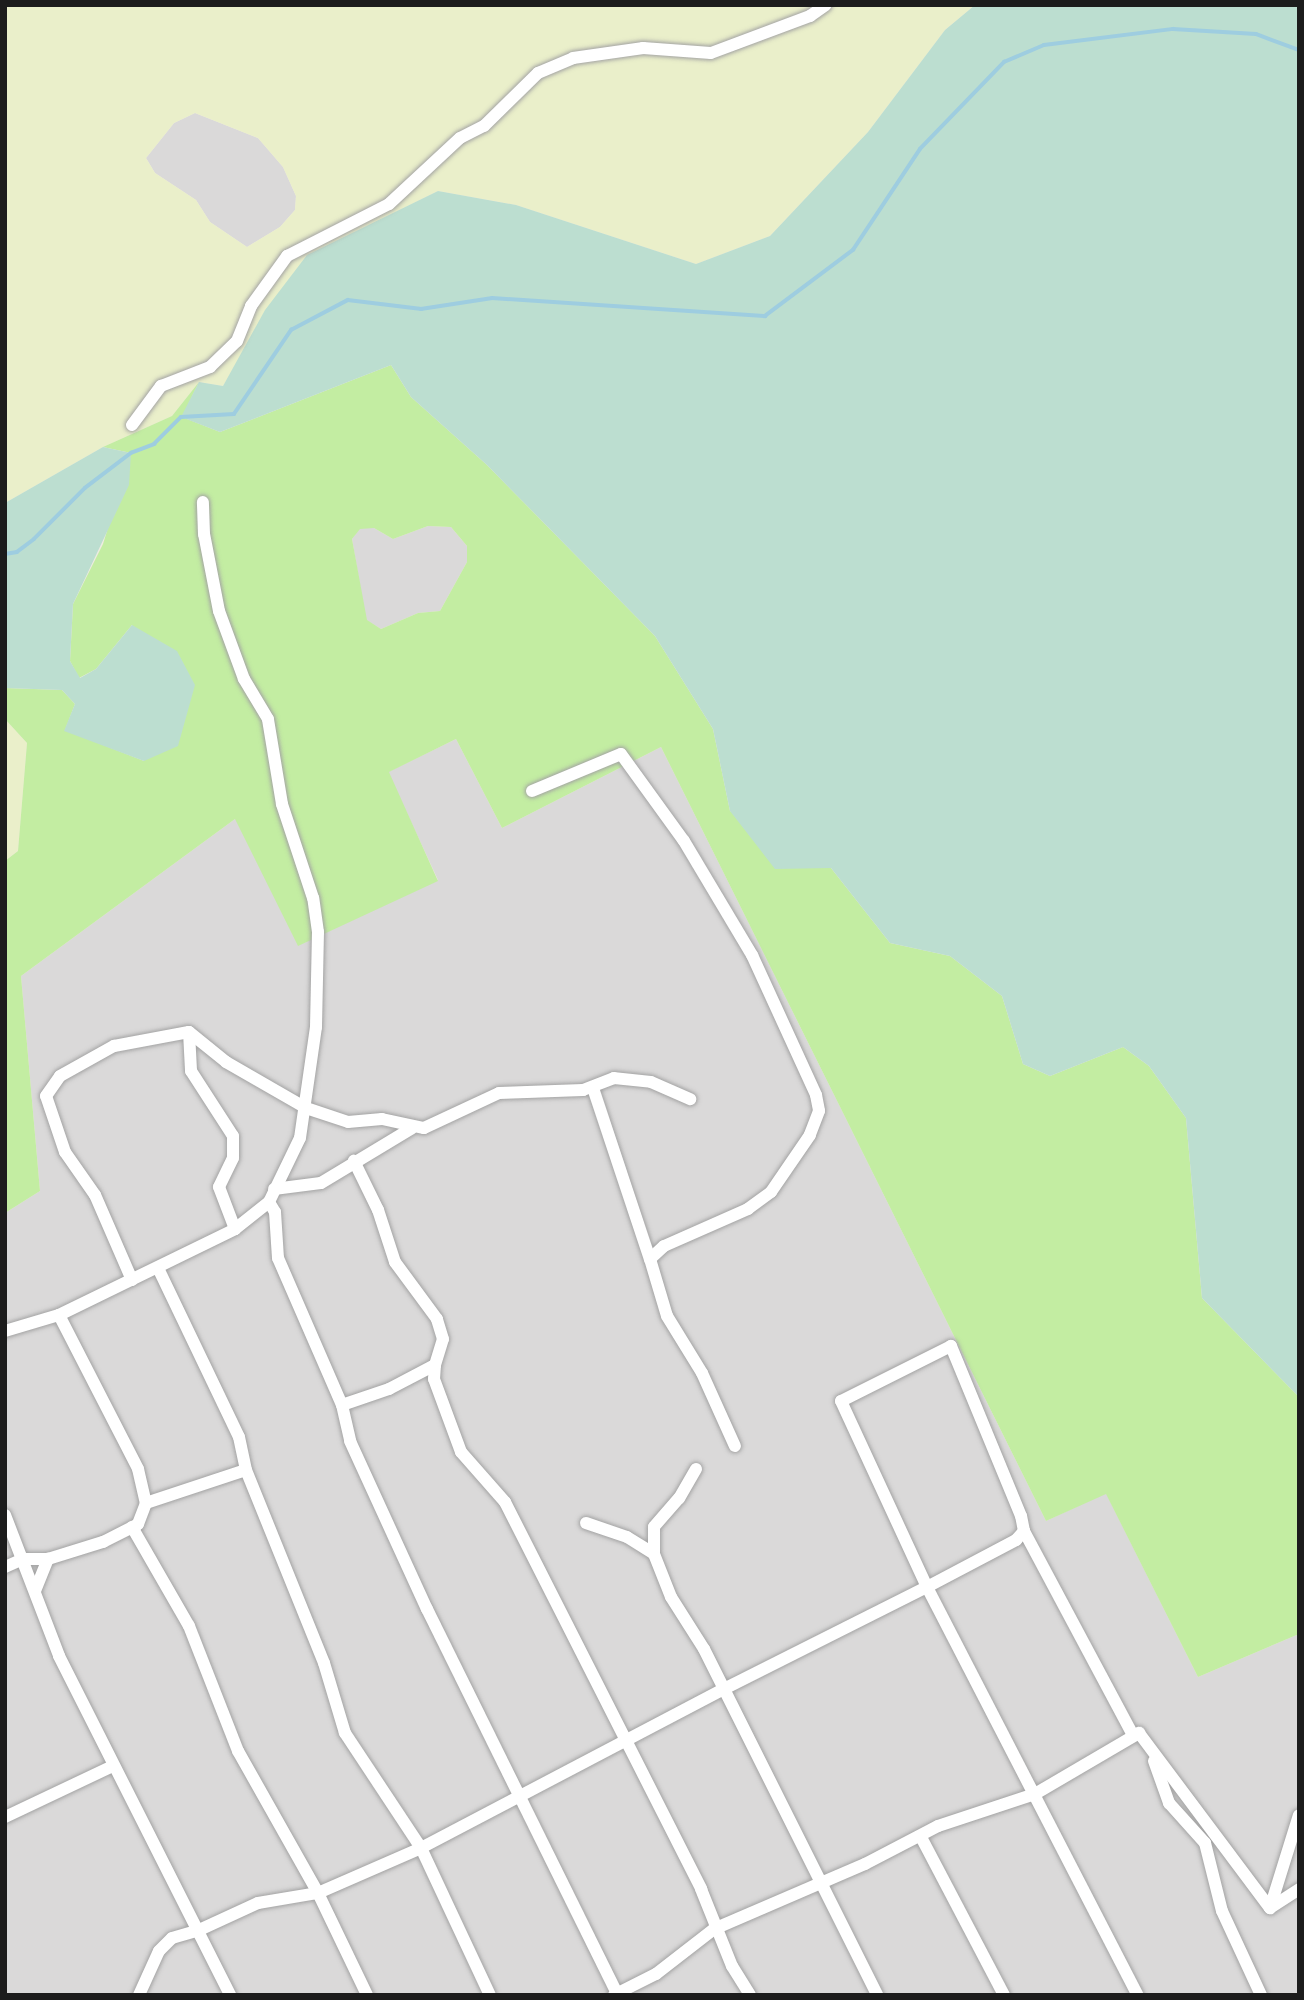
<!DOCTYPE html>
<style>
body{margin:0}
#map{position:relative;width:1304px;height:2000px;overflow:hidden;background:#eeebe1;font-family:"Alegreya Sans",sans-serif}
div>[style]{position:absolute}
.residential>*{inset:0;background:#dad9d9}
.farmland>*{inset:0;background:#eaefca}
.grass>*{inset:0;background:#c3eda2}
.wetland>*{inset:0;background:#bcded0}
.stream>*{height:3.5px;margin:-1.75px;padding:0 1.75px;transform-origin:1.75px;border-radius:1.75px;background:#9ecde0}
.roads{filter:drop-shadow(0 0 2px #a3a3a3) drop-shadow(0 0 2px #a3a3a3)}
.minor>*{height:12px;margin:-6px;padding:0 6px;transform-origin:6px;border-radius:6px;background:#fff}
span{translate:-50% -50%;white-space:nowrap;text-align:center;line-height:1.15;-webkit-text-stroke:6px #fff;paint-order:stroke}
.frame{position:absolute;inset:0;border:7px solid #1c1c1c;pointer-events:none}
</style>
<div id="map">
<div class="residential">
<i style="clip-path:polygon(195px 113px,258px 138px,283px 167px,296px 196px,295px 210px,280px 227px,247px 247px,210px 222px,196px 200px,155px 173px,146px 158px,174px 123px)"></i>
<i style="clip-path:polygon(428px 526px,451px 527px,467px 546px,467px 562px,440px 611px,418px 613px,381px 629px,366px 620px,352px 539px,360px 528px,374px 528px,393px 539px)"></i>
<i style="clip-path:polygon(456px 739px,502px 828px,661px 747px,1046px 1521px,1106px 1493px,1198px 1677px,1299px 1634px,1299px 1995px,5px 1995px,5px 1213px,40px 1191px,21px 976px,235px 819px,438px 880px,388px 772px)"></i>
</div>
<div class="farmland">
<i style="clip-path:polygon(evenodd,5px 5px,975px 5px,945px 30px,868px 132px,770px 236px,696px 264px,516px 205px,438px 191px,360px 230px,240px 358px,223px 386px,199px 382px,172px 416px,103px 447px,5px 503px,5px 5px,195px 113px,258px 138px,283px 167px,296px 196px,295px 210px,280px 227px,247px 247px,210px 222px,196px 200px,155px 173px,146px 158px,174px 123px,195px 113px)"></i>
<i style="clip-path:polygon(5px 719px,27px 743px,18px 851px,5px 861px)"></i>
</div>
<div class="grass">
<i style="clip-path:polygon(evenodd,391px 365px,411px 397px,487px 465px,655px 636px,713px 729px,730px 811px,831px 868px,890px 943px,950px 956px,1002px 996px,1023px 1064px,1050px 1076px,1123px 1047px,1149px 1066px,1186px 1118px,1202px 1298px,1299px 1397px,1299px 1634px,1198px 1677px,1106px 1494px,1046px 1521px,661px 747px,502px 828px,456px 739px,389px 772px,438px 881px,298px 946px,235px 819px,21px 976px,40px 1191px,5px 1213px,5px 861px,18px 851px,27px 743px,5px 719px,5px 688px,62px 690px,75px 704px,65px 730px,144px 761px,132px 625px,96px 669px,79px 678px,70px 661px,73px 604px,103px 544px,131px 453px,103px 447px,172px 416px,199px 382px,182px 417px,220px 432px,391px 365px,428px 526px,451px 527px,467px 546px,467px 562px,440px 611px,418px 613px,381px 629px,367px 620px,352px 539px,360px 529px,374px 528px,393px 539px,428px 526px)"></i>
</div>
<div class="wetland">
<i style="clip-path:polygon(975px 5px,1299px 5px,1299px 1397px,1202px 1298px,1186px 1118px,1149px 1066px,1123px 1047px,1050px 1076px,1023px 1064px,1002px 996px,950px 956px,890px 943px,831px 868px,775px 869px,730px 811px,713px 729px,655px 636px,487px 465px,411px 397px,391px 365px,220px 432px,181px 417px,199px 382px,223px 386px,265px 310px,307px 255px,438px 191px,516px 205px,696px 264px,770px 236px,868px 132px,945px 30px)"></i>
<i style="clip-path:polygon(103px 447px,131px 453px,129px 485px,73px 604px,70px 661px,80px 678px,96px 669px,132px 625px,177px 651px,195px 685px,178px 746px,144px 761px,64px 731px,75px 704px,62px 690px,5px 688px,5px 503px)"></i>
</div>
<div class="stream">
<i style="left:5px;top:554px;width:12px;rotate:-9deg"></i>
<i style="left:17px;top:552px;width:21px;rotate:-37deg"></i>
<i style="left:34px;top:539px;width:72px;rotate:-45deg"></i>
<i style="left:85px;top:488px;width:58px;rotate:-37.3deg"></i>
<i style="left:131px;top:453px;width:25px;rotate:-21deg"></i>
<i style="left:154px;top:444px;width:38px;rotate:-45deg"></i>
<i style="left:181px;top:417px;width:53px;rotate:-3.2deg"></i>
<i style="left:234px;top:414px;width:102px;rotate:-55.8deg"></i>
<i style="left:291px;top:330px;width:64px;rotate:-27.8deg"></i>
<i style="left:348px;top:300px;width:74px;rotate:7deg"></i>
<i style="left:421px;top:309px;width:72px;rotate:-8.8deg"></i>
<i style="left:492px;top:298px;width:274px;rotate:3.8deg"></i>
<i style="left:765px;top:316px;width:110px;rotate:-36.9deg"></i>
<i style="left:853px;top:250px;width:121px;rotate:-56.4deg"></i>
<i style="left:920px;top:149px;width:121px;rotate:-46deg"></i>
<i style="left:1004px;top:62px;width:43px;rotate:-23deg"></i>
<i style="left:1044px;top:45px;width:130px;rotate:-7.1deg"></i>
<i style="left:1173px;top:29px;width:83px;rotate:3.4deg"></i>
<i style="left:1256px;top:34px;width:46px;rotate:20.4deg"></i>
</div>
<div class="roads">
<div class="minor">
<i style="left:132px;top:425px;width:49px;rotate:-53.4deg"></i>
<i style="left:161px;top:386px;width:53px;rotate:-21.2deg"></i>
<i style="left:210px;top:367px;width:37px;rotate:-44deg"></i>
<i style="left:237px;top:341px;width:38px;rotate:-68deg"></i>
<i style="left:251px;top:306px;width:62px;rotate:-54.2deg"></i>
<i style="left:287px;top:256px;width:114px;rotate:-27deg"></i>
<i style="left:389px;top:204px;width:97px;rotate:-42.9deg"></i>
<i style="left:460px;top:138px;width:27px;rotate:-27deg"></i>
<i style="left:484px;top:126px;width:76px;rotate:-44.5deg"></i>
<i style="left:538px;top:73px;width:38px;rotate:-23deg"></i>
<i style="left:573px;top:58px;width:71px;rotate:-8.1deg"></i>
<i style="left:643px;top:48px;width:68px;rotate:4.2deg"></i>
<i style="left:711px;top:53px;width:106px;rotate:-20.5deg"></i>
<i style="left:810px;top:16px;width:19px;rotate:-35deg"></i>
<i style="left:532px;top:791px;width:96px;rotate:-22.6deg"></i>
<i style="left:621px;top:754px;width:107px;rotate:54.1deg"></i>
<i style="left:684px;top:841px;width:133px;rotate:59.2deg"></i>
<i style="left:752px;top:955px;width:154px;rotate:65.4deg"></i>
<i style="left:816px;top:1095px;width:16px;rotate:79deg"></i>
<i style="left:819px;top:1111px;width:26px;rotate:111deg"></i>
<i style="left:810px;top:1135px;width:69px;rotate:124.4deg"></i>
<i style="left:771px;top:1192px;width:29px;rotate:144deg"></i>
<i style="left:748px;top:1209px;width:92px;rotate:156.2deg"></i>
<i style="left:664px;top:1246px;width:19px;rotate:137deg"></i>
<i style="left:650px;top:1259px;width:59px;rotate:73.4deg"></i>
<i style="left:667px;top:1316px;width:67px;rotate:58.4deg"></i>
<i style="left:702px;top:1373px;width:80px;rotate:65.7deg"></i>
<i style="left:189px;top:1032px;width:39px;rotate:87deg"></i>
<i style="left:191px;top:1071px;width:77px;rotate:57.1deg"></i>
<i style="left:233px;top:1136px;width:22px;rotate:90deg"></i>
<i style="left:233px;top:1158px;width:32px;rotate:116deg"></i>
<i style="left:219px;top:1187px;width:45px;rotate:69.1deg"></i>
<i style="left:593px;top:1088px;width:180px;rotate:71.6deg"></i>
<i style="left:274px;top:1189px;width:47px;rotate:-7.3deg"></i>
<i style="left:321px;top:1183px;width:106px;rotate:-31.1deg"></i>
<i style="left:269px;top:1202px;width:12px;rotate:59deg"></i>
<i style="left:275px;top:1212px;width:46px;rotate:86.3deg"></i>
<i style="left:278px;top:1258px;width:160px;rotate:66.5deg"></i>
<i style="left:342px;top:1405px;width:37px;rotate:77deg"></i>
<i style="left:350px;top:1441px;width:185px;rotate:65.4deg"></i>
<i style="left:427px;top:1609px;width:431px;rotate:63.7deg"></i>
<i style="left:158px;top:1268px;width:187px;rotate:64.4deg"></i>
<i style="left:239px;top:1437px;width:34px;rotate:78deg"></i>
<i style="left:246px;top:1470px;width:208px;rotate:68deg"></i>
<i style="left:324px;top:1663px;width:73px;rotate:73.3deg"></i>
<i style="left:345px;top:1733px;width:138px;rotate:56.5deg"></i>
<i style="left:421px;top:1848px;width:162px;rotate:64.9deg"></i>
<i style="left:132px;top:1280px;width:93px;rotate:-113.5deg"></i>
<i style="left:95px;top:1195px;width:52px;rotate:-124.9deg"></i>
<i style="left:65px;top:1152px;width:59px;rotate:-108.7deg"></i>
<i style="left:46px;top:1096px;width:24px;rotate:-55deg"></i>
<i style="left:60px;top:1076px;width:62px;rotate:-29.1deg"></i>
<i style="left:114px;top:1046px;width:76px;rotate:-10.6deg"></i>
<i style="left:189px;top:1032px;width:48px;rotate:39deg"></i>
<i style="left:226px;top:1062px;width:92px;rotate:29.9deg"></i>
<i style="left:306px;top:1108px;width:44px;rotate:18.4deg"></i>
<i style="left:348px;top:1122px;width:34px;rotate:-5deg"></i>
<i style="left:382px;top:1119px;width:43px;rotate:12.1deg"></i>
<i style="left:424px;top:1128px;width:83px;rotate:-25deg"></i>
<i style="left:499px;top:1093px;width:84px;rotate:-2deg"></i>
<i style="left:583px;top:1090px;width:33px;rotate:-21deg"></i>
<i style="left:614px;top:1078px;width:37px;rotate:6deg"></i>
<i style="left:651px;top:1082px;width:43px;rotate:23.6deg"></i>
<i style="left:59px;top:1315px;width:173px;rotate:62.8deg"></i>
<i style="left:138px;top:1469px;width:35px;rotate:77deg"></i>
<i style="left:5px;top:1331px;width:56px;rotate:-16.5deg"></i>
<i style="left:59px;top:1315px;width:196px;rotate:-26deg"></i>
<i style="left:235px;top:1229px;width:43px;rotate:-38.5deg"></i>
<i style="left:269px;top:1202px;width:71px;rotate:-64.2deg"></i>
<i style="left:300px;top:1138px;width:112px;rotate:-81.8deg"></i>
<i style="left:316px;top:1027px;width:95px;rotate:-88.8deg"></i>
<i style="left:318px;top:932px;width:34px;rotate:-98deg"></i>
<i style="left:313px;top:898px;width:99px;rotate:-108.3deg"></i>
<i style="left:282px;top:804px;width:86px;rotate:-99.4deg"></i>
<i style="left:268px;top:719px;width:47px;rotate:-121deg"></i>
<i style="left:244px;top:679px;width:72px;rotate:-110.2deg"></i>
<i style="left:219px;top:611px;width:78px;rotate:-101deg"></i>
<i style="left:204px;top:534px;width:32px;rotate:-92deg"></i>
<i style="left:435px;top:1365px;width:14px;rotate:94deg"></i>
<i style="left:434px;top:1379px;width:78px;rotate:69.7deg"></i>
<i style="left:461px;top:1452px;width:67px;rotate:48.7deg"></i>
<i style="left:505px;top:1502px;width:434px;rotate:63.1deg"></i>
<i style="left:701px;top:1889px;width:83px;rotate:68.1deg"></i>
<i style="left:732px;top:1966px;width:34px;rotate:58deg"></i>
<i style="left:342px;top:1405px;width:50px;rotate:-18.8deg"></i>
<i style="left:389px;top:1389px;width:52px;rotate:-27.6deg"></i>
<i style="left:435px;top:1365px;width:27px;rotate:-73deg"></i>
<i style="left:443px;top:1339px;width:21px;rotate:-107deg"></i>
<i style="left:437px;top:1319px;width:71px;rotate:-126.4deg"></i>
<i style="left:395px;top:1262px;width:55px;rotate:-108.1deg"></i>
<i style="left:378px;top:1210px;width:55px;rotate:-116.1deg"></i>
<i style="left:696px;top:1469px;width:34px;rotate:120deg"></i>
<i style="left:679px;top:1498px;width:38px;rotate:131deg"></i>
<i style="left:654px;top:1527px;width:27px;rotate:90deg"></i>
<i style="left:654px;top:1554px;width:46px;rotate:68.4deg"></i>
<i style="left:671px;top:1597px;width:62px;rotate:57.6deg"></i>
<i style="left:704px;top:1649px;width:387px;rotate:63.4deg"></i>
<i style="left:5px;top:1515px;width:151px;rotate:69deg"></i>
<i style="left:59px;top:1656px;width:380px;rotate:63.2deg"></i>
<i style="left:586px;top:1523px;width:43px;rotate:18.9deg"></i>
<i style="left:627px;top:1537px;width:32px;rotate:32deg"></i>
<i style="left:132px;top:1527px;width:114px;rotate:60.1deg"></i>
<i style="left:189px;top:1626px;width:134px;rotate:68.6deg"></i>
<i style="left:238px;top:1751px;width:163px;rotate:60.6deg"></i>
<i style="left:318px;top:1893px;width:113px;rotate:64.3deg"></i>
<i style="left:1024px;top:1531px;width:231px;rotate:61.9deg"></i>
<i style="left:5px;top:1567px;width:20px;rotate:-24deg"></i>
<i style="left:23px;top:1559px;width:25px"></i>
<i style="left:48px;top:1559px;width:58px;rotate:-17.2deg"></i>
<i style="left:103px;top:1542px;width:39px;rotate:-27deg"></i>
<i style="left:138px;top:1524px;width:22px;rotate:-69deg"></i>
<i style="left:146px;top:1503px;width:105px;rotate:-18.3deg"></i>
<i style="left:35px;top:1591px;width:35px;rotate:-68deg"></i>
<i style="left:1154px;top:1761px;width:45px;rotate:70.3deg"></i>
<i style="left:1169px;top:1803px;width:54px;rotate:48deg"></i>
<i style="left:1205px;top:1843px;width:70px;rotate:76deg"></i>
<i style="left:1222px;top:1911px;width:93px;rotate:65.1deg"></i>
<i style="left:5px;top:1817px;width:117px;rotate:-25.3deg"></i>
<i style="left:921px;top:1837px;width:178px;rotate:62.3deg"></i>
<i style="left:1270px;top:1908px;width:35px;rotate:-33deg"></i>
<i style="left:139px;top:1995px;width:48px;rotate:-65.6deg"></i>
<i style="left:159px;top:1951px;width:18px;rotate:-45deg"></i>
<i style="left:172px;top:1938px;width:26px;rotate:-16deg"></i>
<i style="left:197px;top:1931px;width:67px;rotate:-24.7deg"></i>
<i style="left:258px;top:1903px;width:61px;rotate:-9.5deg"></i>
<i style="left:318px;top:1893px;width:112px;rotate:-23.6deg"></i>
<i style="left:421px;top:1848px;width:340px;rotate:-27.7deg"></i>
<i style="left:722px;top:1690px;width:229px;rotate:-26.7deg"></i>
<i style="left:927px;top:1587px;width:101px;rotate:-27.8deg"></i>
<i style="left:1016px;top:1540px;width:12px;rotate:-48deg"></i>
<i style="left:1024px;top:1531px;width:15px;rotate:-101deg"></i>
<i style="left:1021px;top:1516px;width:184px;rotate:-112.4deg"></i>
<i style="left:951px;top:1346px;width:123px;rotate:153.4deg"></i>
<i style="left:841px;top:1401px;width:205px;rotate:65.2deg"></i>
<i style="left:927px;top:1587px;width:459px;rotate:62.7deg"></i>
<i style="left:614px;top:1995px;width:47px;rotate:-26.6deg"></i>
<i style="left:656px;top:1974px;width:73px;rotate:-37.8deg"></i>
<i style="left:714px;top:1929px;width:164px;rotate:-23.3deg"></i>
<i style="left:865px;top:1864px;width:82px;rotate:-27.5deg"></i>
<i style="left:938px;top:1826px;width:102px;rotate:-18.3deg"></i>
<i style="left:1035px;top:1794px;width:121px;rotate:-30.4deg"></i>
<i style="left:1139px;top:1733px;width:219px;rotate:53.2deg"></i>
<i style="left:1270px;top:1908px;width:97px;rotate:-72.7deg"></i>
</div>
</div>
<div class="frame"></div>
</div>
